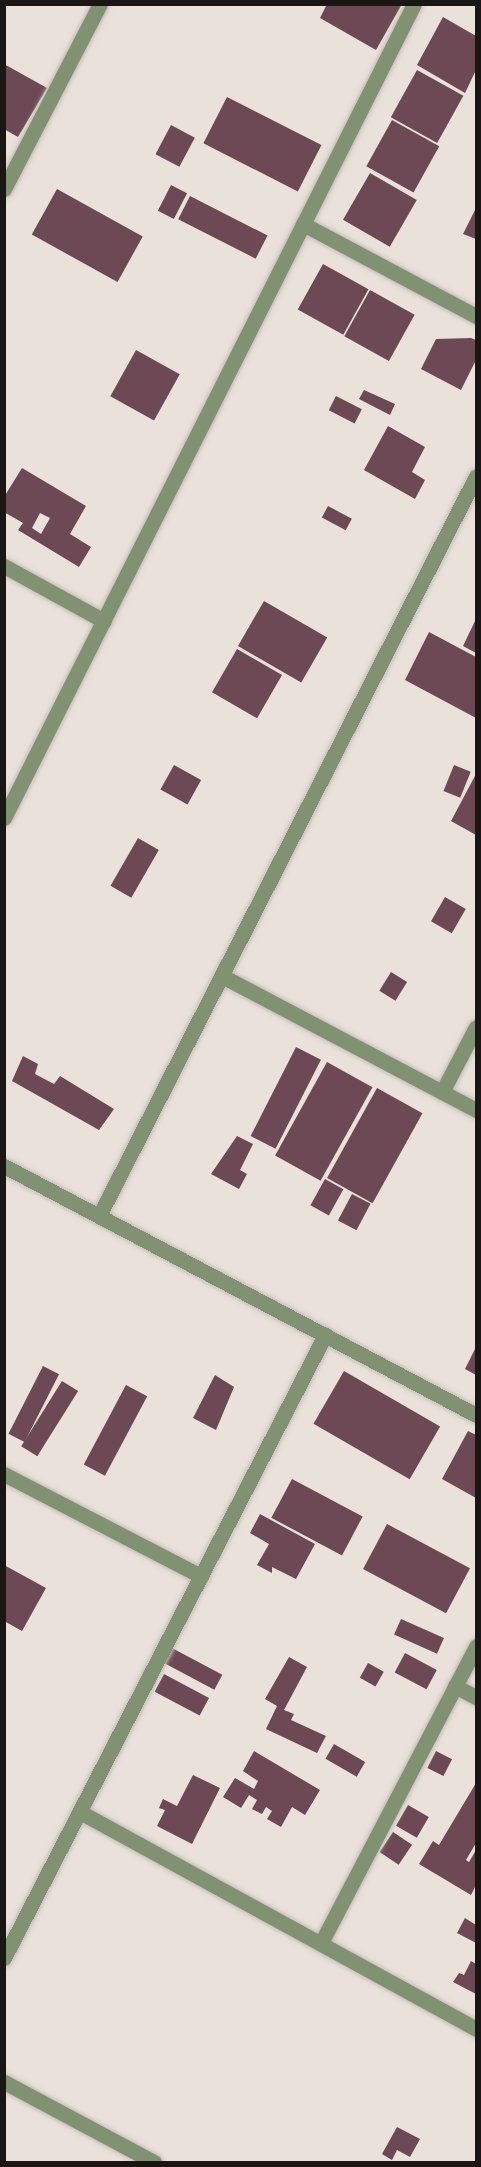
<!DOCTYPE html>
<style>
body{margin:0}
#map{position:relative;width:481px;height:2167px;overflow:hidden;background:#eae1db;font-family:"Noto Sans",sans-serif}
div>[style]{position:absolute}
.building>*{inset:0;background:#6d4955;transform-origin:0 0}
.roads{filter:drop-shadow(0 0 2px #c4bcb7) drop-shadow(0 0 2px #c4bcb7)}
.street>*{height:15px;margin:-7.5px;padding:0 7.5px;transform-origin:7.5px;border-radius:7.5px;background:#819272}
span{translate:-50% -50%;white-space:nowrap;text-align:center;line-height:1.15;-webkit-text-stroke:6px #eae1db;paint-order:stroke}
.frame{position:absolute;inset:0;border:6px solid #191614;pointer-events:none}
</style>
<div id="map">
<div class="building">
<i style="clip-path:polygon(327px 4px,402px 4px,376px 50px,320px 18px)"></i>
<i style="clip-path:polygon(443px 17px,476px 36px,476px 70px,465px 93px,417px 65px)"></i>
<i style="clip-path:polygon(4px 64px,47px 88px,18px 137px,4px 129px)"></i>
<i style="left:417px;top:70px;width:53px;height:54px;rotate:29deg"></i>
<i style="left:227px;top:97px;width:106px;height:52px;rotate:27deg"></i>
<i style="left:392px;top:120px;width:54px;height:53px;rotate:29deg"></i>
<i style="left:171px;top:125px;width:27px;height:33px;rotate:28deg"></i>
<i style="left:370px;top:173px;width:54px;height:54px;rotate:30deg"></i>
<i style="left:171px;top:185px;width:18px;height:29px;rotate:27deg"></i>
<i style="left:57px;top:189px;width:98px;height:52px;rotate:29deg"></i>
<i style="left:190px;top:196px;width:87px;height:26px;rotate:27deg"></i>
<i style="clip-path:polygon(476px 208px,476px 239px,463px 234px)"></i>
<i style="left:323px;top:264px;width:52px;height:52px;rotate:29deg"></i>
<i style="left:370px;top:290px;width:51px;height:53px;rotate:29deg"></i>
<i style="clip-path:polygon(471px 338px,476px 340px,476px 360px,461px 390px,421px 369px,436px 339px)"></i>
<i style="left:136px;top:350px;width:50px;height:53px;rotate:29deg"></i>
<i style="clip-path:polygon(364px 390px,395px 404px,390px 415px,359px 399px)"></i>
<i style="left:336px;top:396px;width:29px;height:16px;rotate:27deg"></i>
<i style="clip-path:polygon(388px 426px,425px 447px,412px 472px,425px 480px,415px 499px,364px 470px)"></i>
<i style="clip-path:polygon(evenodd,22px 468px,86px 506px,70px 534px,91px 547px,79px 567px,18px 530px,23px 523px,4px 512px,4px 497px,22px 468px,40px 513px,50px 518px,41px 534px,32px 528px,40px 513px)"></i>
<i style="left:328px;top:506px;width:27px;height:13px;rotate:28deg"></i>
<i style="left:264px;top:601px;width:73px;height:52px;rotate:30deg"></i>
<i style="clip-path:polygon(476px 619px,476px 653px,463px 646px)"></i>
<i style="clip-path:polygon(429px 632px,476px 657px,476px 718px,405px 680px)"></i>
<i style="left:237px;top:649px;width:52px;height:50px;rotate:30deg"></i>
<i style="left:174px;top:765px;width:31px;height:28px;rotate:29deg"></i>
<i style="left:454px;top:765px;width:18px;height:28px;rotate:22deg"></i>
<i style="clip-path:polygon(476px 774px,476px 835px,451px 821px)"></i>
<i style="left:138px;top:838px;width:24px;height:55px;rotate:30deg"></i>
<i style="left:445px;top:897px;width:24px;height:28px;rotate:30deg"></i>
<i style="left:391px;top:972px;width:19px;height:22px;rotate:32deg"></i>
<i style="left:296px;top:1047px;width:28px;height:100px;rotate:27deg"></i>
<i style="clip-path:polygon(23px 1056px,38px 1064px,35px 1074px,54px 1084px,60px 1076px,114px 1109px,99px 1130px,12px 1081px)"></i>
<i style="left:327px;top:1062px;width:52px;height:107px;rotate:29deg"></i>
<i style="left:377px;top:1088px;width:52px;height:103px;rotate:29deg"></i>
<i style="clip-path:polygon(237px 1136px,253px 1144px,240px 1170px,247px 1174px,239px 1189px,211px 1174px)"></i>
<i style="left:325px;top:1179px;width:21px;height:30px;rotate:29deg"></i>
<i style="left:352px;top:1194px;width:21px;height:30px;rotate:28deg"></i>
<i style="clip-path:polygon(476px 1347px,476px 1375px,465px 1369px)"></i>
<i style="left:43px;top:1366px;width:18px;height:76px;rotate:27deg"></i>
<i style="left:344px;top:1371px;width:111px;height:61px;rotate:30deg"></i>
<i style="clip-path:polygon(215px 1375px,234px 1387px,216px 1430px,193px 1418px)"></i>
<i style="left:62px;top:1381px;width:19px;height:77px;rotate:32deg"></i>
<i style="left:126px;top:1385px;width:24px;height:90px;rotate:28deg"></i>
<i style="clip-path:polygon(468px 1431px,476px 1435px,476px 1498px,442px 1479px)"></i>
<i style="left:292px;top:1479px;width:80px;height:44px;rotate:28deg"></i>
<i style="clip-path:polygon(260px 1514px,315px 1544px,296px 1579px,272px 1567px,272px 1573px,257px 1565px,269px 1544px,250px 1533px)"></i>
<i style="left:387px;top:1524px;width:94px;height:51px;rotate:28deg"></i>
<i style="clip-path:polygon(4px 1565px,46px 1588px,22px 1631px,4px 1621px)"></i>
<i style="left:401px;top:1619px;width:47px;height:17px;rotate:24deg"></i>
<i style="left:172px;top:1648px;width:57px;height:17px;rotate:28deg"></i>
<i style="left:405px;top:1653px;width:36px;height:22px;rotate:28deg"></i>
<i style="clip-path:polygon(289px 1657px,307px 1667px,284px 1710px,294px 1714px,291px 1720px,326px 1736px,317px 1753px,266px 1729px,277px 1706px,265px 1699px)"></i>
<i style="left:368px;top:1663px;width:18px;height:17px;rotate:29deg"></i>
<i style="left:164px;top:1674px;width:51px;height:20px;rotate:28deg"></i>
<i style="left:334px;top:1744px;width:36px;height:17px;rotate:30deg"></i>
<i style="clip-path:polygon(254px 1751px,320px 1790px,305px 1815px,292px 1807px,281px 1827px,267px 1819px,272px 1811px,266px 1807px,262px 1814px,252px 1809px,257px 1800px,249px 1795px,241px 1808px,223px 1797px,235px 1778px,254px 1789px,258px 1781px,243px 1771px)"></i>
<i style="left:436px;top:1751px;width:18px;height:19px;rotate:27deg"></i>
<i style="clip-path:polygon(193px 1775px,220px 1788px,192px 1844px,157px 1826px,165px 1810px,159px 1808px,163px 1799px,177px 1806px)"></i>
<i style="clip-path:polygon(476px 1783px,476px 1843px,466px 1860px,469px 1862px,476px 1850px,476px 1885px,471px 1895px,419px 1864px,433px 1841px,439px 1845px)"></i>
<i style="left:408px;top:1805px;width:24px;height:24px;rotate:30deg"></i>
<i style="left:393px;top:1832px;width:23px;height:24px;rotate:34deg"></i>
<i style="clip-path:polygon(465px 1918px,476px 1925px,476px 1943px,457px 1933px)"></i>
<i style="clip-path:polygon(471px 1961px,476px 1964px,476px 1994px,453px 1982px,459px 1973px,464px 1975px)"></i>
<i style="clip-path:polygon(397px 2127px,420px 2139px,410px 2157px,397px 2150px,392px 2160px,382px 2154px)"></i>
</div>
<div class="roads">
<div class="street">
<i style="left:4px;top:189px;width:208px;rotate:-62.6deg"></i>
<i style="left:303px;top:224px;width:196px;rotate:28deg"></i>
<i style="left:4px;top:566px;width:114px;rotate:28.8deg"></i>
<i style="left:4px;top:818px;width:911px;rotate:-63.27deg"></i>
<i style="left:222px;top:976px;width:287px;rotate:27.8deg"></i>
<i style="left:442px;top:1092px;width:73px;rotate:-62.4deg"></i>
<i style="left:4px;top:1166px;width:534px;rotate:27.81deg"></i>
<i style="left:99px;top:1216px;width:830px;rotate:-63deg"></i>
<i style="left:4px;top:1474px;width:222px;rotate:27.4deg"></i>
<i style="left:455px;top:1686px;width:24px;rotate:28deg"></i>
<i style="left:80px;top:1812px;width:452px;rotate:28.7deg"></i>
<i style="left:321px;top:1943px;width:335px;rotate:-62.4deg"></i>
<i style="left:4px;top:1958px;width:701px;rotate:-62.74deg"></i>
<i style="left:4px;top:2082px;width:170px;rotate:28.1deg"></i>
</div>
</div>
<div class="frame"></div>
</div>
